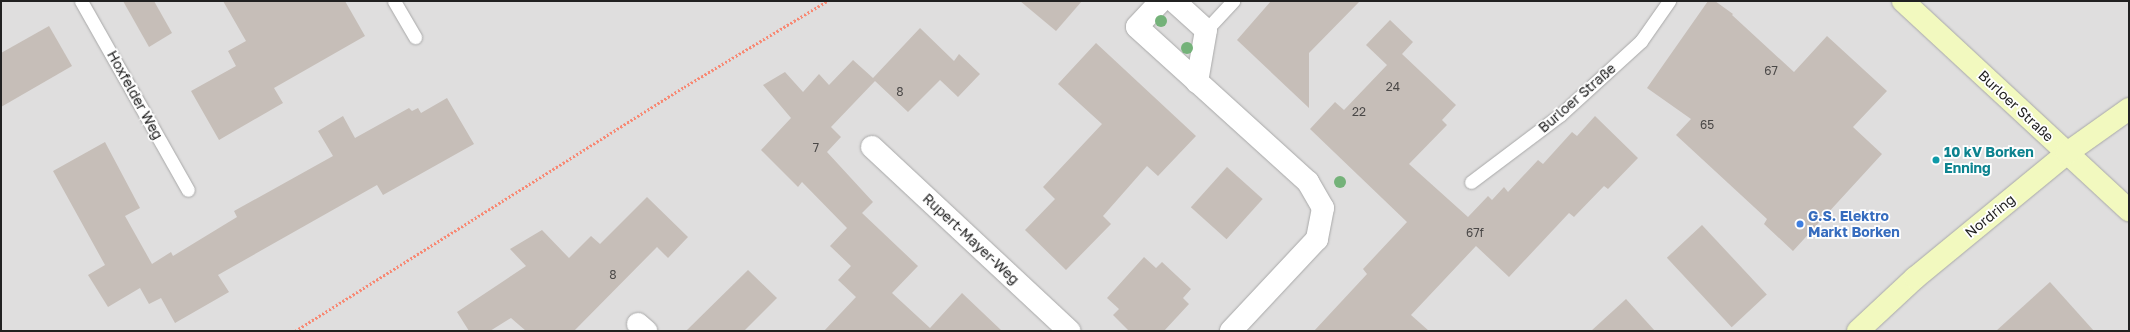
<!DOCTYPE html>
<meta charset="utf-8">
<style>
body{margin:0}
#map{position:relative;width:2130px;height:332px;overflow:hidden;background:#f1efe8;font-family:"Golos Text",sans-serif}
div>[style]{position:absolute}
.residential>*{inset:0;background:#dfdede;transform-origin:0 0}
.building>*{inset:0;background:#c6beb8;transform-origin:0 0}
.path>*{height:2.5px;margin-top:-1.25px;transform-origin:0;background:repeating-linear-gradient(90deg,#f78974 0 2px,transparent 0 4px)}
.roads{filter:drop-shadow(0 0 1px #a8a8a8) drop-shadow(0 0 1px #a8a8a8)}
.service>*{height:13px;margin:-6.5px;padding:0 6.5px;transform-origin:6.5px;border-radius:6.5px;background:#fff}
.minor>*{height:22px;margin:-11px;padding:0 11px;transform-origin:11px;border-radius:11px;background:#fff}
.secondary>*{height:22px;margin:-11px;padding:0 11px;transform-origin:11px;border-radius:11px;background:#f2f9bf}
.trees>*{width:12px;height:12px;margin:-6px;border-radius:50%;background:#74b279}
.dots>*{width:11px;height:11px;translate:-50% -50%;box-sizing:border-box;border:2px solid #fff;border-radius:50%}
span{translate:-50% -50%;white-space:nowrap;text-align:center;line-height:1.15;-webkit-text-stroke:3.5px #fff;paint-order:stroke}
.number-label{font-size:12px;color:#4a4847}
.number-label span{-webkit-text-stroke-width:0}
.street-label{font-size:14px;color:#212121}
.culture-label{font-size:14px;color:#0d838f;font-weight:700}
.left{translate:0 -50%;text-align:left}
.shop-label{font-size:14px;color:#366cbe;font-weight:700}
.frame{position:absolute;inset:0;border:2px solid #212121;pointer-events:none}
</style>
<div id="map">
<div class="residential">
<i style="left:1px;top:1px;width:2128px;height:330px"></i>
</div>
<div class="building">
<i style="clip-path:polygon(123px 1px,154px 1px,172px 33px,149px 47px)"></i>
<i style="clip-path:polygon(223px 1px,345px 1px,365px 36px,274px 88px,283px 103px,219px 140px,191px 91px,236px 66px,228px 51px,246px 41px)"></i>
<i style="clip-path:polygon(1020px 1px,1082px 1px,1056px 31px)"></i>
<i style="clip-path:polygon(1271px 1px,1360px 1px,1309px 53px,1309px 108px,1237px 40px)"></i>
<i style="clip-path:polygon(1708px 1px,1715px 1px,1733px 14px,1732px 15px,1794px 72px,1827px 36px,1887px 91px,1853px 127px,1882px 154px,1793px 251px,1764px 224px,1767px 219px,1676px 135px,1691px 119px,1647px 88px)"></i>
<i style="clip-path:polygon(1390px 20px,1413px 42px,1402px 54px,1456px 105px,1442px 120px,1447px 125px,1409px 164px,1468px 217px,1488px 196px,1492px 200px,1504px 187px,1508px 192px,1538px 160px,1543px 164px,1572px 132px,1577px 136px,1595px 116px,1638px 158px,1608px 189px,1604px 186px,1574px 217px,1569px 213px,1509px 277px,1476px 246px,1411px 315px,1429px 331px,1314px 331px,1367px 274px,1363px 269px,1407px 222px,1310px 129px,1335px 102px,1344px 110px,1387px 65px,1366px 45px)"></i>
<i style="clip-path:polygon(49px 26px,72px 66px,1px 107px,1px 53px)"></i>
<i style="clip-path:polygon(920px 28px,954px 61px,959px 54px,980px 74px,958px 97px,940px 80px,908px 112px,875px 81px,831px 127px,841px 137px,827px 152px,873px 202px,862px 213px,918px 266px,892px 293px,930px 328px,962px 293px,1002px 331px,824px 331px,856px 297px,838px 280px,851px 266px,830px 246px,847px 228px,802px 182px,798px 187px,761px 150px,791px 118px,763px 85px,785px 72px,803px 92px,819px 74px,829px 85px,853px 60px,873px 78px)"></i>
<i style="clip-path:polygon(1096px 43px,1196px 136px,1158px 176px,1147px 166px,1103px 216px,1111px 224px,1066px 270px,1025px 230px,1055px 199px,1043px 187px,1102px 124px,1058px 84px)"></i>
<i style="clip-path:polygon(447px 98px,474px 144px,383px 195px,377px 185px,218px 275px,229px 292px,175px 323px,161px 298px,149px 304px,140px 288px,108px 307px,88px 275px,105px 265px,53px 171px,105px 142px,140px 208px,125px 216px,152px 264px,171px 252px,173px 256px,237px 217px,234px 211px,333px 156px,318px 131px,343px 116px,355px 138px,409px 108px,412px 111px,418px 108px,421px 113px)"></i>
<i style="left:1227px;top:167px;width:48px;height:54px;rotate:42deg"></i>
<i style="clip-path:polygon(647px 197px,688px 237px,668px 258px,657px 247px,574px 331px,526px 331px,511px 318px,490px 331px,469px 331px,457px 312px,526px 266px,510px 249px,542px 230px,569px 258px,591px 236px,600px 244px)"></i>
<i style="left:1702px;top:225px;width:95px;height:48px;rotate:47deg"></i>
<i style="clip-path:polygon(1144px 257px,1156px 268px,1162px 262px,1191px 289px,1183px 298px,1189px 304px,1164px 331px,1129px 331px,1113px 315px,1119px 309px,1107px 298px)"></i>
<i style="clip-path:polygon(748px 270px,777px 298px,744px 331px,686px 331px)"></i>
<i style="clip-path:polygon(2050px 282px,2094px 331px,1996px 331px)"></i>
<i style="clip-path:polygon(1626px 299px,1655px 331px,1591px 331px)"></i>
</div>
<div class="path">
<i style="left:295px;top:331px;width:459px;rotate:-32.1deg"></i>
<i style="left:684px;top:87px;width:167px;rotate:-31deg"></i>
</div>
<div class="roads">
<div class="service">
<i style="left:81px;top:1px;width:217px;rotate:60.5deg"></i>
<i style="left:394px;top:1px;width:42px;rotate:59.7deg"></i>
<i style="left:1206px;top:30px;width:40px;rotate:-47deg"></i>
<i style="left:1471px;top:182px;width:111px;rotate:-37deg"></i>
<i style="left:1560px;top:115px;width:110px;rotate:-42.4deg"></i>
<i style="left:1641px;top:41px;width:49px;rotate:-55deg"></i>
</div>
<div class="minor">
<i style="left:1161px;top:1px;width:35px;rotate:133deg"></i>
<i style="left:1137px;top:27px;width:231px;rotate:42.2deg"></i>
<i style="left:1308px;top:182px;width:30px;rotate:60deg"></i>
<i style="left:1323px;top:208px;width:32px;rotate:101deg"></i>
<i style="left:1317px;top:239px;width:126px;rotate:133.1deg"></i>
<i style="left:1174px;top:1px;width:43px;rotate:42.2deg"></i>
<i style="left:1206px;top:30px;width:53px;rotate:99.8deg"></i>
<i style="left:872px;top:147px;width:270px;rotate:43deg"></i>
<i style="left:638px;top:324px;width:11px;rotate:41deg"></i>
</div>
<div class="secondary">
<i style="left:1903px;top:1px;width:308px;rotate:42.8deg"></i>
<i style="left:1858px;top:331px;width:78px;rotate:-42.9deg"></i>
<i style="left:1915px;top:278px;width:197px;rotate:-39.4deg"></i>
<i style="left:2067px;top:153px;width:76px;rotate:-35.4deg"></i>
</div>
</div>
<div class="trees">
<i style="left:1161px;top:21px"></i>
<i style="left:1187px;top:48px"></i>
<i style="left:1340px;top:182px"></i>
</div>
<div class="dots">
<i style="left:1936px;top:160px;background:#0f9aa8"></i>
<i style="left:1800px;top:224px;background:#3f7fe0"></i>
</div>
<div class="number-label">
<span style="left:1771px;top:71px">67</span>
<span style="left:1393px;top:87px">24</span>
<span style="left:900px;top:92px">8</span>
<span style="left:1359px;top:112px">22</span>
<span style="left:1707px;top:125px">65</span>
<span style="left:816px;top:148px">7</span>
<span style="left:1475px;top:233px">67f</span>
<span style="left:613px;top:275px">8</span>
</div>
<div class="street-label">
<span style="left:135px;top:95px;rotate:61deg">Hoxfelder Weg</span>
<span style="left:1577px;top:98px;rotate:-41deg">Burloer Straße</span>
<span style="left:2016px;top:106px;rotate:43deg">Burloer Straße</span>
<span style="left:1990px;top:216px;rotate:-39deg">Nordring</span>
<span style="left:971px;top:239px;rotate:43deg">Rupert-Mayer-Weg</span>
</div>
<div class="culture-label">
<span class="left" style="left:1944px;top:160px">10 kV Borken<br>Enning</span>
</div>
<div class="shop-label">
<span class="left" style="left:1808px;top:224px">G.S. Elektro<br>Markt Borken</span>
</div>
<div class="frame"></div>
</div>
